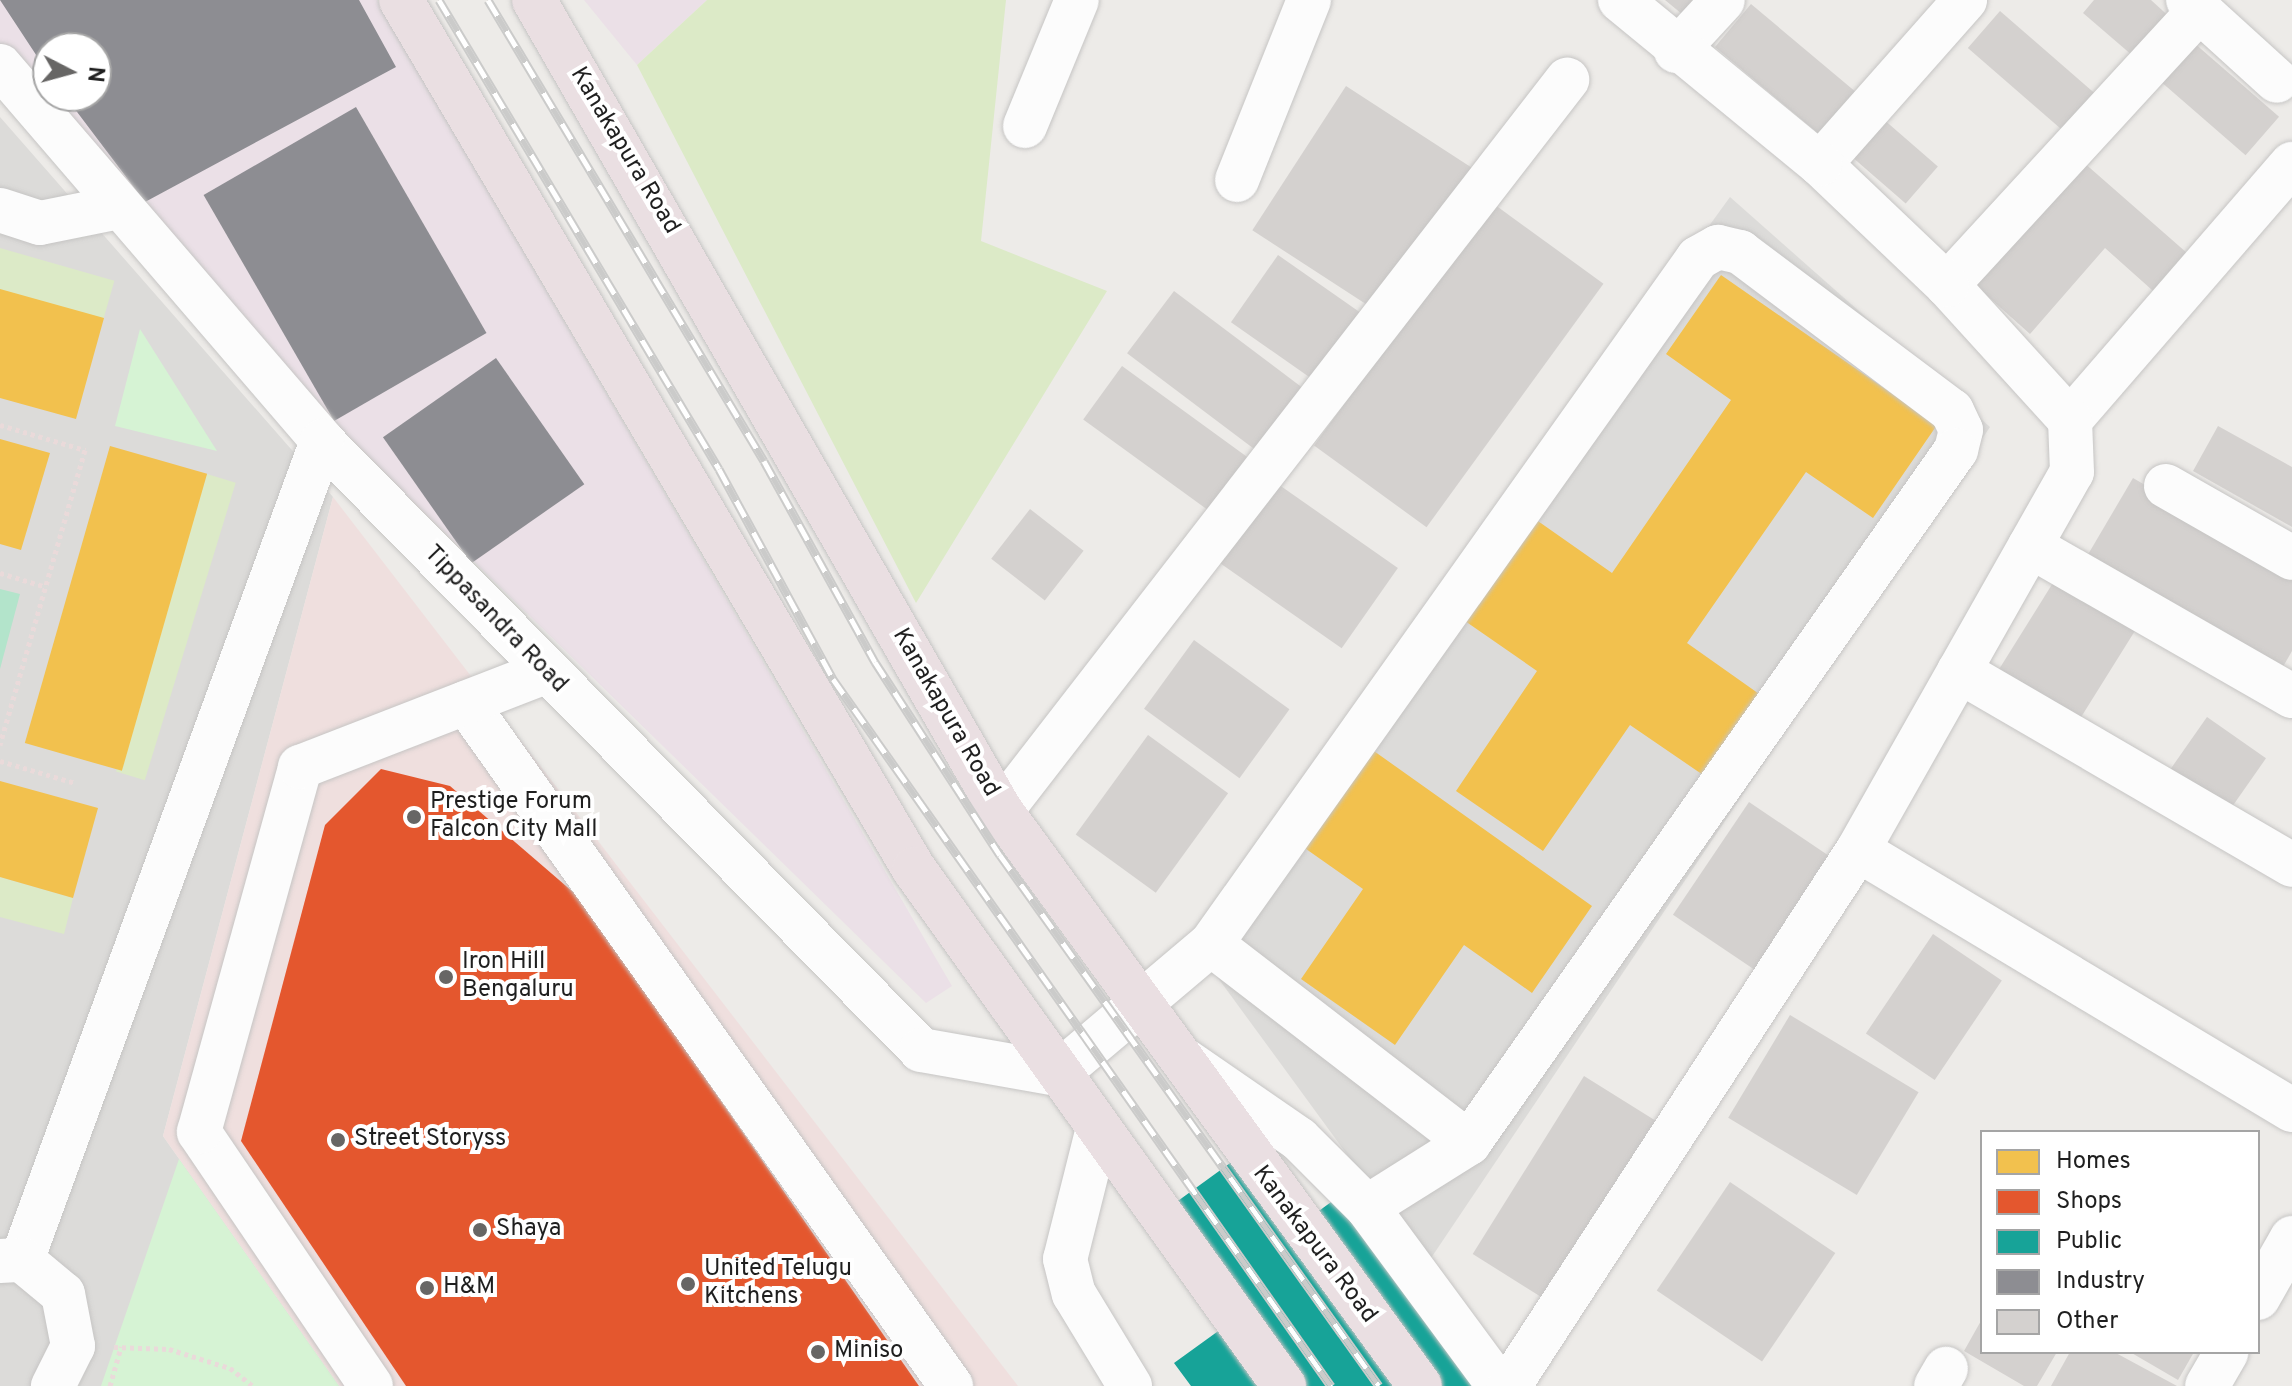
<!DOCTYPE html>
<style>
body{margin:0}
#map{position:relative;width:2292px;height:1386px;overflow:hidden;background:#edebe8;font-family:Overpass,sans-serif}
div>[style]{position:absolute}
.residential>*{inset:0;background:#dcdbd9}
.commercial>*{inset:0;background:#efdfde}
.industrial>*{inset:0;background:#ebe0e7}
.grass>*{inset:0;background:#dceac7;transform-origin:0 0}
.park>*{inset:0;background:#d6f3d4}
.pitch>*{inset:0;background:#b3e4cb}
.homes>*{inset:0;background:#f2c14e;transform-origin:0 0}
.shops>*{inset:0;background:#e4572e}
.public>*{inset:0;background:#17a398}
.industry>*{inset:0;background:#8d8d92;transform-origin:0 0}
.building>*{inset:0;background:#d4d1cf;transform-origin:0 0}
.path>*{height:5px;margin-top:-2.5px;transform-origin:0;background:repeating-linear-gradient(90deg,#eadada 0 4px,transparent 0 8px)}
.roads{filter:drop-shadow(0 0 2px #c6c5c4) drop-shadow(0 0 2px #c6c5c4)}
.minor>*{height:44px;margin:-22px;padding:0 22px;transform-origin:22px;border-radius:22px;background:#fcfcfc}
.highway>*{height:44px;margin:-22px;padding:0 22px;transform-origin:22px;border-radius:22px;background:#eadfe2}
.rail>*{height:9px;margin-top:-4.5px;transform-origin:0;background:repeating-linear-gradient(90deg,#fff 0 18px,#cbcbca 0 36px);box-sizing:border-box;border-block:2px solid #cbcbca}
.dots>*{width:22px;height:22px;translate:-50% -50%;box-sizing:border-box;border:4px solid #fff;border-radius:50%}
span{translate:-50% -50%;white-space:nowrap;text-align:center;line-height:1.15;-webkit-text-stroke:8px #fff;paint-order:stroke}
.street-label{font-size:24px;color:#1f1f1f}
.poi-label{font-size:24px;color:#1f1f1f}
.left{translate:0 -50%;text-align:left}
.legend{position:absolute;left:1980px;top:1130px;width:280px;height:224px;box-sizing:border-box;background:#fff;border:2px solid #a5a5a5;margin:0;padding:10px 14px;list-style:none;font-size:24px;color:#1f1f1f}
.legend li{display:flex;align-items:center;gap:16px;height:40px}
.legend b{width:40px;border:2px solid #a5a5a5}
.north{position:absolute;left:32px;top:32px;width:80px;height:80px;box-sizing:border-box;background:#fff;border:2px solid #a5a5a5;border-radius:50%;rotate:96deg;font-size:22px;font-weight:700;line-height:32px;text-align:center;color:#1f1f1f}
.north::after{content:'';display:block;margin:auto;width:28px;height:36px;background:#676665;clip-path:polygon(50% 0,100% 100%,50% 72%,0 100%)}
</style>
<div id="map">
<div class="residential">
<i style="clip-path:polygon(0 117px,333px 497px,163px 1136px,339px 1386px,0 1386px)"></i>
<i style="clip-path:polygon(1730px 197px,1990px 427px,1427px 1264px,1191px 941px)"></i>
</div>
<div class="commercial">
<i style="clip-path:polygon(333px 497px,1018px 1386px,339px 1386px,163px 1136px)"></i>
</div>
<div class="industrial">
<i style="clip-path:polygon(evenodd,0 0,377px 0,952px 986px,926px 1003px,331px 422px,0 53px,0 0,48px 48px,96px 48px,96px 96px,48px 96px,48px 48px)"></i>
<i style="clip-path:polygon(584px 0,707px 0,637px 65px)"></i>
</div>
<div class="grass">
<i style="clip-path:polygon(707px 0,1006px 0,981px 241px,1107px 291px,916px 603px,637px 65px)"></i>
<i style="left:0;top:248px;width:119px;height:41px;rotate:16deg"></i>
<i style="left:207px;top:474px;width:30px;height:311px;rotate:17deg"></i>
<i style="clip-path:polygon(0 877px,73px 898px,64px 934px,0 917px)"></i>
</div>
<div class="park">
<i style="clip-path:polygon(140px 329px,217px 451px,115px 426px)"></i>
<i style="clip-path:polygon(179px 1159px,339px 1386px,101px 1386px)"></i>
</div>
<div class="pitch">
<i style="clip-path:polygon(0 589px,20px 594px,0 669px)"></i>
</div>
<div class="homes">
<i style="clip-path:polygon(1721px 275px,1937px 425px,1873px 518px,1806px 472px,1687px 643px,1762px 696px,1706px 777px,1630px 725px,1543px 851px,1456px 791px,1537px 671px,1465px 621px,1535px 519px,1612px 573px,1731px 400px,1666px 354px)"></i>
<i style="clip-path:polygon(0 289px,104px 318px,76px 419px,0 398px)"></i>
<i style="clip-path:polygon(0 439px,50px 453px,21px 550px,0 544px)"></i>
<i style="left:110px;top:446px;width:101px;height:309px;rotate:16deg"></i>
<i style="clip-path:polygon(1357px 739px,1592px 906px,1532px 993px,1464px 945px,1395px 1045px,1301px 979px,1363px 889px,1289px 837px)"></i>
<i style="clip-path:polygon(0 781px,98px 808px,73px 898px,0 877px)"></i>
</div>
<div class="shops">
<i style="clip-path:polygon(381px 769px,450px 786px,580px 898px,919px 1386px,406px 1386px,241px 1141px,325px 825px)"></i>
</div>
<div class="public">
<i style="clip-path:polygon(1255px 1145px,1308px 1219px,1346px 1191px,1490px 1386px,1191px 1386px,1174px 1363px,1228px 1324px,1153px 1219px)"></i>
</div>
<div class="industry">
<i style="clip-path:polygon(0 0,359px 0,396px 67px,145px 202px,65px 96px,96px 96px,96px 48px,48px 48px,48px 73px)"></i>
<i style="left:356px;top:107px;width:261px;height:176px;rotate:60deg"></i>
<i style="left:496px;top:358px;width:154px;height:138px;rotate:55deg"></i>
</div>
<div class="building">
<i style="clip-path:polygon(1665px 0,1704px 0,1688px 19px)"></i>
<i style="clip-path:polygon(2094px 0,2151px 0,2175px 22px,2140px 62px,2083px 13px)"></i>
<i style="left:1751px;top:4px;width:145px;height:56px;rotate:40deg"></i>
<i style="left:2000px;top:11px;width:133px;height:49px;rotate:41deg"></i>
<i style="left:2193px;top:42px;width:114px;height:51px;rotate:41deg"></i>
<i style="left:1346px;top:86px;width:156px;height:172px;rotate:33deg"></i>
<i style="left:1882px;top:118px;width:74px;height:49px;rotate:41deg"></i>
<i style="clip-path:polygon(2082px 161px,2195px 260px,2161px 298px,2105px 248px,2030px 334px,1974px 284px)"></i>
<i style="left:1491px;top:202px;width:139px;height:301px;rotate:36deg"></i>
<i style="left:1278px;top:255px;width:106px;height:82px;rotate:35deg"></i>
<i style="left:1174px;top:291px;width:165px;height:78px;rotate:37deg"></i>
<i style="left:1122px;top:366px;width:162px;height:66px;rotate:36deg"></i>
<i style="clip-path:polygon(2218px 426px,2292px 467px,2292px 527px,2193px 471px)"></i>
<i style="clip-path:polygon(2133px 478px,2292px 571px,2292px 651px,2277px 677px,2083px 563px)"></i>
<i style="left:1275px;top:482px;width:150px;height:98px;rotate:35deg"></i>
<i style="left:1030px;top:509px;width:68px;height:63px;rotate:38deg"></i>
<i style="left:2056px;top:578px;width:95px;height:109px;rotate:32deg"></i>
<i style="left:1194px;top:640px;width:118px;height:85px;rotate:36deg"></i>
<i style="left:2207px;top:717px;width:72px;height:65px;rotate:35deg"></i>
<i style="left:1148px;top:735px;width:99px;height:123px;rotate:36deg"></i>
<i style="left:1749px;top:802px;width:107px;height:136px;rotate:34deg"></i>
<i style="left:1933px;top:934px;width:83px;height:120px;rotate:34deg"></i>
<i style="left:1790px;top:1015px;width:150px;height:120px;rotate:31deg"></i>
<i style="left:1584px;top:1076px;width:86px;height:210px;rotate:32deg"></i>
<i style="left:1730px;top:1182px;width:127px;height:131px;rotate:34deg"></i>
<i style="clip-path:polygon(1982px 1319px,1982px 1352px,2057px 1352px,2037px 1386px,2024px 1386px,1964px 1351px)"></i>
<i style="clip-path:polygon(2070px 1352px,2114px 1352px,2177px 1386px,2051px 1386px)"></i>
<i style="clip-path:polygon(2130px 1352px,2194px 1352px,2178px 1380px)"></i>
</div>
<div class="path">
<i style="left:0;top:425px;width:89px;rotate:16.4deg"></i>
<i style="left:85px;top:450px;width:307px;rotate:106.1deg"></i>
<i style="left:0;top:573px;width:48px;rotate:16.9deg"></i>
<i style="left:0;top:761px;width:78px;rotate:16.3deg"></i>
<i style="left:114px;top:1347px;width:55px;rotate:2.1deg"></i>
<i style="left:169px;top:1349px;width:64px;rotate:17.3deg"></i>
<i style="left:230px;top:1368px;width:29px;rotate:38deg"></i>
<i style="left:110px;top:1386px;width:41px;rotate:-74.2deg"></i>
</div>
<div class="roads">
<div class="minor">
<i style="left:2188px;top:0;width:120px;rotate:42.3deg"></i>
<i style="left:1676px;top:51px;width:69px;rotate:-47.3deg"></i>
<i style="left:0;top:66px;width:494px;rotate:49.3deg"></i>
<i style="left:322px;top:441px;width:854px;rotate:45.47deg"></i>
<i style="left:921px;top:1050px;width:138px;rotate:10deg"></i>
<i style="left:1057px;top:1074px;width:202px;rotate:-40.2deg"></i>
<i style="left:1211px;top:944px;width:326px;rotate:37.6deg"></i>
<i style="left:1025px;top:126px;width:136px;rotate:-67.6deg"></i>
<i style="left:1820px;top:164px;width:219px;rotate:-48.5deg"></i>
<i style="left:1237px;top:180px;width:194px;rotate:-68.2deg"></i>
<i style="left:0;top:210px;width:42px;rotate:18deg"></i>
<i style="left:40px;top:223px;width:81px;rotate:-11.4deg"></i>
<i style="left:1947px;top:285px;width:374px;rotate:-47.4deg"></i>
<i style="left:2070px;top:420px;width:339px;rotate:-49.1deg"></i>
<i style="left:2166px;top:486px;width:145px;rotate:29.7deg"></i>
<i style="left:2030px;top:546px;width:302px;rotate:29.8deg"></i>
<i style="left:1959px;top:671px;width:385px;rotate:30.2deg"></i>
<i style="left:466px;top:703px;width:838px;rotate:54.62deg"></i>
<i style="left:1001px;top:811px;width:925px;rotate:-52.25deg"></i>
<i style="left:1858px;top:850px;width:506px;rotate:30.92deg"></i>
<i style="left:1211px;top:944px;width:841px;rotate:-54.63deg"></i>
<i style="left:1698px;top:258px;width:23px;rotate:-29deg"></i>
<i style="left:1718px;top:247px;width:23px;rotate:13deg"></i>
<i style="left:1740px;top:252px;width:265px;rotate:36.9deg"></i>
<i style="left:1952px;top:411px;width:21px;rotate:65deg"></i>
<i style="left:1961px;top:430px;width:21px;rotate:104deg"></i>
<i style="left:1956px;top:450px;width:847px;rotate:125.1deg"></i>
<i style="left:1469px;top:1143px;width:120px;rotate:147.9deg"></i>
<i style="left:1186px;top:1061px;width:137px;rotate:34.6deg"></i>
<i style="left:1299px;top:1139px;width:96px;rotate:45deg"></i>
<i style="left:1367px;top:1207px;width:222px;rotate:53.6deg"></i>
<i style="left:1097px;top:1132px;width:131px;rotate:104.1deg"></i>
<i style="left:1065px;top:1259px;width:36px;rotate:76deg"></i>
<i style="left:1074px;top:1294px;width:108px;rotate:58.7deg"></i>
<i style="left:22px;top:1260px;width:872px;rotate:-69.88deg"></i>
<i style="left:0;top:1261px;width:22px;rotate:-3deg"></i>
<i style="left:22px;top:1260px;width:53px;rotate:39.7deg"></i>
<i style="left:63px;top:1294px;width:53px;rotate:79.1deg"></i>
<i style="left:73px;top:1346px;width:45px;rotate:116.6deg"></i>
<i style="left:2258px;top:1298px;width:69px;rotate:-60.5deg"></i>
<i style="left:371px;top:1386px;width:307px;rotate:-124.1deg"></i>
<i style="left:199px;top:1132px;width:379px;rotate:-74.5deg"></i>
<i style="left:300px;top:767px;width:263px;rotate:-21.2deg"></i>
<i style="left:1509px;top:1386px;width:640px;rotate:-56.93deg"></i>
<i style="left:1858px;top:850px;width:434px;rotate:-60.5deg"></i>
<i style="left:2072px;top:472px;width:52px;rotate:-92.2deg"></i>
<i style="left:2070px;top:420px;width:183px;rotate:-132.3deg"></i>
<i style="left:1947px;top:285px;width:175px;rotate:-136.4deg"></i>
<i style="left:1820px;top:164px;width:259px;rotate:-140.6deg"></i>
<i style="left:1936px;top:1386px;width:20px;rotate:-60deg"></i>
<i style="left:2207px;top:1386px;width:39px;rotate:-60deg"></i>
</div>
<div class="highway">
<i style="left:401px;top:0;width:1009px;rotate:59.45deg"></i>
<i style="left:914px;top:869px;width:636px;rotate:54.41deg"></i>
<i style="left:534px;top:0;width:936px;rotate:60.07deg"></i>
<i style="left:1001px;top:811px;width:711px;rotate:53.92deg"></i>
</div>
</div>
<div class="rail">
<i style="left:439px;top:0;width:546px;rotate:59.16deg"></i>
<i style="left:719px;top:469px;width:239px;rotate:61.5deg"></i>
<i style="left:833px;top:679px;width:865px;rotate:54.84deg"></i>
<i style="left:488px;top:0;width:537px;rotate:59.09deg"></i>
<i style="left:764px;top:461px;width:230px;rotate:61.1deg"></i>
<i style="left:875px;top:662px;width:230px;rotate:57.1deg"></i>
<i style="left:1000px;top:855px;width:652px;rotate:54.48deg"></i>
</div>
<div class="dots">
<i style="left:414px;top:817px;background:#676665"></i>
<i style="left:446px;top:977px;background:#676665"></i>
<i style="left:338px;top:1140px;background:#676665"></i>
<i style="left:480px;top:1230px;background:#676665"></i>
<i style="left:688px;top:1284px;background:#676665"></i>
<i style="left:427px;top:1288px;background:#676665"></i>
<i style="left:818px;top:1352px;background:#676665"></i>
</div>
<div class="street-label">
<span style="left:624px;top:151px;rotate:59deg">Kanakapura Road</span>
<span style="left:495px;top:620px;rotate:46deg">Tippasandra Road</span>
<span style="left:945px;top:713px;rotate:60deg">Kanakapura Road</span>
<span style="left:1314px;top:1245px;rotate:53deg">Kanakapura Road</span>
</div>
<div class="poi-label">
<span class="left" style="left:430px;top:817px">Prestige Forum<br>Falcon City Mall</span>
<span class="left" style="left:462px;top:977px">Iron Hill<br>Bengaluru</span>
<span class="left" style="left:354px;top:1140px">Street Storyss</span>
<span class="left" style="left:496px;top:1230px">Shaya</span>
<span class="left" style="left:704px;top:1284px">United Telugu<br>Kitchens</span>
<span class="left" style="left:443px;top:1288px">H&amp;M</span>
<span class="left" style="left:834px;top:1352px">Miniso</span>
</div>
<ul class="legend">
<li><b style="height:22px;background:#f2c14e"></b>Homes</li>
<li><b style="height:22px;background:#e4572e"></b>Shops</li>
<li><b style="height:22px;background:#17a398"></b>Public</li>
<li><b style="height:22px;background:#8d8d92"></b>Industry</li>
<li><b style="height:22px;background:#d4d1cf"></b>Other</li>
</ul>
<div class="north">N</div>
</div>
